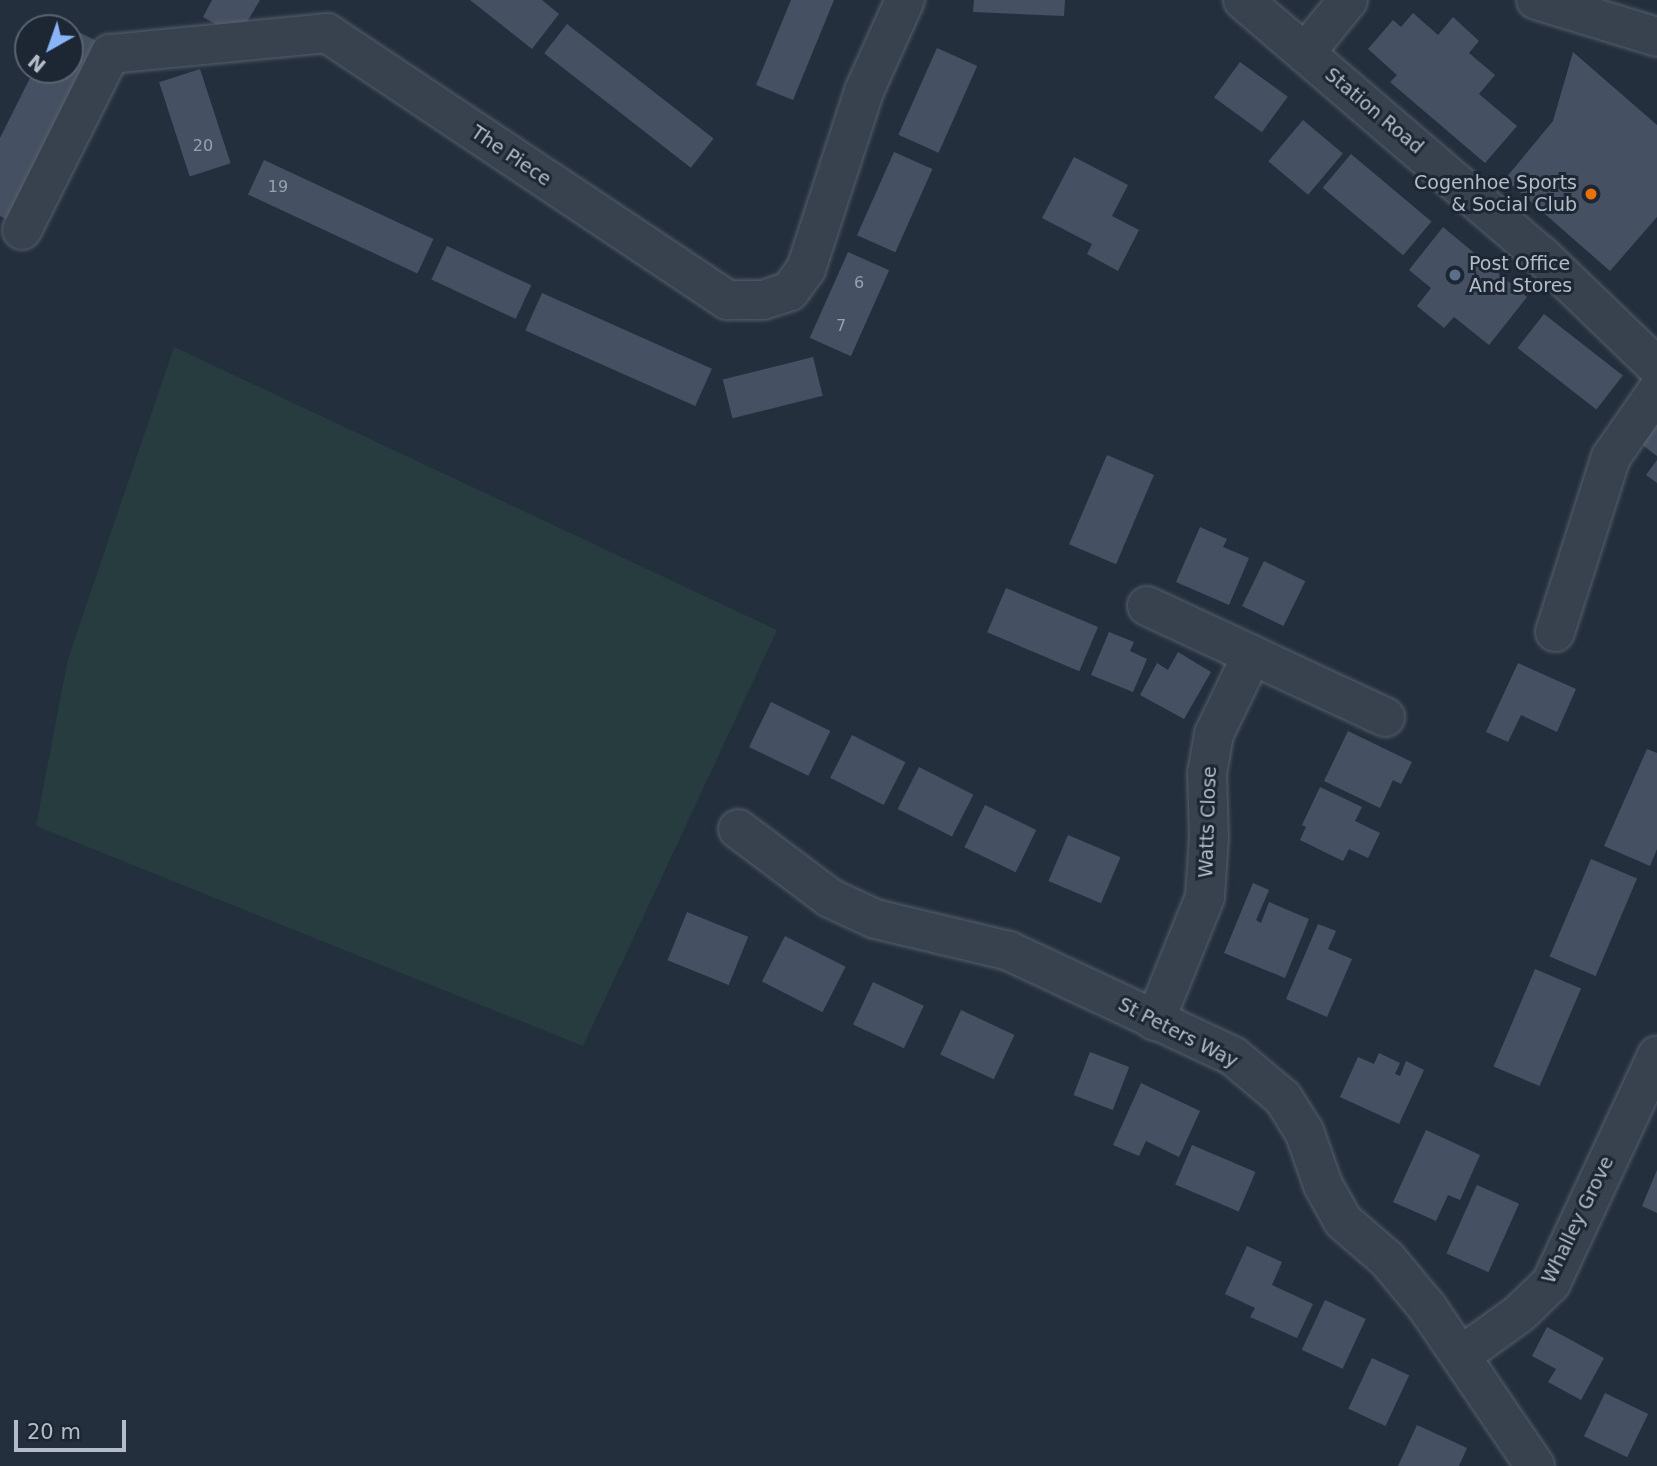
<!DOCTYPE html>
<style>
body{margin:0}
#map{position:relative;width:1657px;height:1466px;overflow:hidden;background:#242f3e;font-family:"DejaVu Sans",sans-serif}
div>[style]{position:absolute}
.green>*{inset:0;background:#263c3f}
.building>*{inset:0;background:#455162;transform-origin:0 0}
.roads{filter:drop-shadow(0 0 2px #565f6c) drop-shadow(0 0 2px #565f6c)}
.minor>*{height:38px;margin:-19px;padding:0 19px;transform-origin:19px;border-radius:19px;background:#38414e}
.dots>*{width:19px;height:19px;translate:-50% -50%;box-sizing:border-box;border:4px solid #1d2633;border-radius:50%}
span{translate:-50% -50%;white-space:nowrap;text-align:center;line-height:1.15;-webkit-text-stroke:6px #1d2633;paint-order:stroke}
.number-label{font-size:16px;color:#98a1af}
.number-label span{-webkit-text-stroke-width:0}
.street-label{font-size:19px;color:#b4bcc9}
.poi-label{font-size:19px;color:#b4bcc9}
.right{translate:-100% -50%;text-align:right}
.left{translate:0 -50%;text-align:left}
.north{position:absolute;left:14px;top:14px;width:70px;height:70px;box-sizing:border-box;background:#1d2633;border:2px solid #59626f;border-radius:50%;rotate:220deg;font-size:19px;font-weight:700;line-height:28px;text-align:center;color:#b4bcc9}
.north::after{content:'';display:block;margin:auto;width:24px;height:32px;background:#8ab4f8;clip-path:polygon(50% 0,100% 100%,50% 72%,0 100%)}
.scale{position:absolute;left:14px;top:1420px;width:112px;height:32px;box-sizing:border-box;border:4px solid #b4bcc9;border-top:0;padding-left:9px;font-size:21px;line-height:24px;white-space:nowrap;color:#b4bcc9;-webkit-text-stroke:5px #1d2633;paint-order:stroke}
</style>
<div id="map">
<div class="green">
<i style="clip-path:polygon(174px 347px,777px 630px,583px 1046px,36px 826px,68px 659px)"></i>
</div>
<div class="building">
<i style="clip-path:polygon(212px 0,260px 0,238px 37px,203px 17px)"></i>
<i style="clip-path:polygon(470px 0,542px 0,559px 14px,532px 49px)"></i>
<i style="clip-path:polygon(791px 0,834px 0,793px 100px,756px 85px)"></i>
<i style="clip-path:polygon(974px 0,1065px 0,1064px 16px,973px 12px)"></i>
<i style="clip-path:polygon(1413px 13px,1438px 35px,1453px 17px,1479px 41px,1469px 53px,1495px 75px,1479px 94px,1517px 126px,1485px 163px,1390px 82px,1397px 75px,1368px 49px,1393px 20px,1401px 27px)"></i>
<i style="clip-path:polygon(58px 22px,99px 42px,8px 220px,0 216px,0 138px,34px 70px,70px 70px,70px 28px,55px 28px)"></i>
<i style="left:567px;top:24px;width:186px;height:37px;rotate:38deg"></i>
<i style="left:937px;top:48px;width:44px;height:95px;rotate:24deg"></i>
<i style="clip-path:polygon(1573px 52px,1657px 125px,1657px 217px,1610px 271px,1505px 179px,1553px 121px)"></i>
<i style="left:1240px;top:62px;width:59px;height:44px;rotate:36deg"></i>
<i style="left:200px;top:69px;width:99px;height:43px;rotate:72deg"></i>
<i style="left:1303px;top:120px;width:52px;height:54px;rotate:40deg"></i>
<i style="left:894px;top:152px;width:42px;height:91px;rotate:24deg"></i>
<i style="left:1351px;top:154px;width:105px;height:44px;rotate:40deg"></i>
<i style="clip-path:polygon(1074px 157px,1128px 185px,1112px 216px,1139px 230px,1118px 271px,1087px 254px,1092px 244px,1042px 218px)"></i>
<i style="left:264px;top:160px;width:187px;height:38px;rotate:25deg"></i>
<i style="clip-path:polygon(1443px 227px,1527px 297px,1489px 345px,1454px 317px,1444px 328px,1417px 306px,1431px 288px,1409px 270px)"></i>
<i style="left:447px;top:246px;width:93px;height:37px;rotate:25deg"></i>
<i style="left:848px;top:252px;width:45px;height:94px;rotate:24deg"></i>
<i style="left:542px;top:293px;width:186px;height:41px;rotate:24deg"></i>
<i style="left:1544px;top:314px;width:100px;height:43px;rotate:38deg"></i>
<i style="left:813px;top:357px;width:40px;height:93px;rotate:76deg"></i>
<i style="clip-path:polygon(1657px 424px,1657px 456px,1641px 444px)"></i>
<i style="left:1107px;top:455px;width:51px;height:97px;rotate:23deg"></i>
<i style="clip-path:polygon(1657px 460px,1657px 483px,1646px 475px)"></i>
<i style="clip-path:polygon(1200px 527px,1227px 539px,1223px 547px,1249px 558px,1229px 605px,1176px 582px)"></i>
<i style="left:1264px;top:561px;width:46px;height:50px;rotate:26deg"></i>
<i style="left:1006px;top:588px;width:100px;height:48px;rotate:23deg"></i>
<i style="clip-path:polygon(1109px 632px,1134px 642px,1130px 651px,1147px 659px,1133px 692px,1091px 675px)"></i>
<i style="clip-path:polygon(1178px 652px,1211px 672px,1184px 719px,1140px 695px,1157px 663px,1168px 670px)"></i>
<i style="clip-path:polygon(1518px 663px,1576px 689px,1557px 732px,1521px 715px,1508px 742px,1486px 732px)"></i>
<i style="left:771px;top:702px;width:66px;height:50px;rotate:26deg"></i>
<i style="clip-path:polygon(1348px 731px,1412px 762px,1401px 784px,1393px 780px,1380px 808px,1324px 781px)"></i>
<i style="left:852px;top:735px;width:60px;height:48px;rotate:27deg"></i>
<i style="clip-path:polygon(1647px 749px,1657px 753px,1657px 849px,1650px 866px,1604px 846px)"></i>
<i style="left:919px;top:767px;width:61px;height:47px;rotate:27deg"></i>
<i style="clip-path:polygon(1320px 787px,1362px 807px,1355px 821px,1380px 833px,1368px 858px,1349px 849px,1343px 861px,1300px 840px,1306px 827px,1302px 825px)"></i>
<i style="left:985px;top:805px;width:57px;height:47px;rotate:26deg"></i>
<i style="left:1068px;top:835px;width:57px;height:50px;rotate:23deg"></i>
<i style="left:1591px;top:859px;width:50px;height:106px;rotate:23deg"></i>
<i style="clip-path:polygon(1253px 883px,1269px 890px,1256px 920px,1261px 923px,1269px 902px,1309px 919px,1285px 978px,1224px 953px)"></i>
<i style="left:687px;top:912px;width:66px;height:52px;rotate:22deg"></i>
<i style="clip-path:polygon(1318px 924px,1336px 931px,1328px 949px,1352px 959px,1327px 1017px,1286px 999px)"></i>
<i style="left:785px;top:936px;width:68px;height:51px;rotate:27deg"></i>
<i style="left:1535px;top:969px;width:50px;height:106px;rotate:23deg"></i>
<i style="left:873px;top:982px;width:56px;height:47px;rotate:25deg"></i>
<i style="left:961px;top:1010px;width:59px;height:49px;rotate:25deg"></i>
<i style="left:1090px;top:1052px;width:42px;height:46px;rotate:21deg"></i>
<i style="clip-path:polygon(1379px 1053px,1400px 1063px,1395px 1074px,1400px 1076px,1406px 1061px,1424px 1070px,1399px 1124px,1340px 1097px,1358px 1057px,1374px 1064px)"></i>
<i style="clip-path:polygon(1141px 1083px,1200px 1111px,1179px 1157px,1146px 1141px,1139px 1156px,1113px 1145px)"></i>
<i style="clip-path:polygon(1426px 1130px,1480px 1155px,1460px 1200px,1448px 1195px,1436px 1221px,1393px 1202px)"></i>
<i style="left:1192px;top:1145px;width:69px;height:43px;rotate:23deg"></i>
<i style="clip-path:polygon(1657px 1170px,1657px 1213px,1642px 1206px)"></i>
<i style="left:1477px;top:1185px;width:46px;height:75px;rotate:24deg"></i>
<i style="clip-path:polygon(1247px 1246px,1282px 1262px,1272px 1285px,1313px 1304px,1297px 1338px,1250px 1317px,1255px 1308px,1225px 1294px)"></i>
<i style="left:1325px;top:1300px;width:45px;height:55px;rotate:25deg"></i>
<i style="clip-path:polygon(1547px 1327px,1604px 1358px,1581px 1400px,1548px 1382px,1556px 1369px,1532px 1356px)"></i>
<i style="left:1372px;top:1358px;width:41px;height:56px;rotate:25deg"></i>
<i style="left:1605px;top:1393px;width:48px;height:48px;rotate:26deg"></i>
<i style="clip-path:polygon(1417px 1425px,1467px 1448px,1459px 1466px,1398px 1466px)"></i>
</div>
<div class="roads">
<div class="minor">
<i style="left:1243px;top:0;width:392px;rotate:40.6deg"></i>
<i style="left:1541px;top:255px;width:161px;rotate:44deg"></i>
<i style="left:1536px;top:0;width:127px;rotate:17deg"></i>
<i style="left:1305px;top:53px;width:68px;rotate:-50.9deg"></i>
<i style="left:22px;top:230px;width:197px;rotate:-63.4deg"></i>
<i style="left:110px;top:54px;width:218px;rotate:-5.5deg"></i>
<i style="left:327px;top:33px;width:482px;rotate:33.7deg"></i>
<i style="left:728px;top:300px;width:35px"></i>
<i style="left:763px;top:300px;width:28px;rotate:-18deg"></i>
<i style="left:790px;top:291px;width:27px;rotate:-54deg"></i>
<i style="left:806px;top:269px;width:189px;rotate:-71.9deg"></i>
<i style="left:865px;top:89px;width:98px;rotate:-65.8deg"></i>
<i style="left:1147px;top:606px;width:116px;rotate:25deg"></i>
<i style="left:1252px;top:655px;width:88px;rotate:115.7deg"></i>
<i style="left:1214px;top:734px;width:40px;rotate:100deg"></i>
<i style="left:1207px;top:773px;width:63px;rotate:88.2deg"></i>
<i style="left:1209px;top:836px;width:61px;rotate:93.8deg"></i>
<i style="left:1205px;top:897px;width:134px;rotate:112deg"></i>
<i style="left:1555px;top:632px;width:184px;rotate:-72.3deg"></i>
<i style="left:1611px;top:457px;width:80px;rotate:-55.1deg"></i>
<i style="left:1252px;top:655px;width:147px;rotate:25deg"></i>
<i style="left:738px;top:829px;width:115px;rotate:36.9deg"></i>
<i style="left:830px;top:898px;width:50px;rotate:25deg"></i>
<i style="left:875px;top:919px;width:138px;rotate:13.4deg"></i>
<i style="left:1009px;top:951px;width:247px;rotate:25.1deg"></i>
<i style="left:1233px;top:1056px;width:65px;rotate:40deg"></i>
<i style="left:1283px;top:1098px;width:39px;rotate:58deg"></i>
<i style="left:1304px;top:1131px;width:57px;rotate:70.6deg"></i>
<i style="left:1323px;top:1185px;width:41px;rotate:60.9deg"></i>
<i style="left:1343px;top:1221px;width:58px;rotate:40.8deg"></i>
<i style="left:1387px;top:1259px;width:62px;rotate:50.2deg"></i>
<i style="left:1427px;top:1307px;width:192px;rotate:55.8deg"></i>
<i style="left:1462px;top:1355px;width:72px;rotate:-35.9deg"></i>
<i style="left:1520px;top:1313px;width:43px;rotate:-44.1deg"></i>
<i style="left:1551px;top:1283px;width:251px;rotate:-65deg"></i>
</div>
</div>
<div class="dots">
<i style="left:1591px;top:194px;background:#e8710a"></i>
<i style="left:1455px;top:275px;background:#5c6f8a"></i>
</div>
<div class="number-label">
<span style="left:203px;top:146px">20</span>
<span style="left:278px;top:187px">19</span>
<span style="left:859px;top:283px">6</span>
<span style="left:841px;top:326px">7</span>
</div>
<div class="street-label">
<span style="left:1374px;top:111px;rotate:40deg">Station Road</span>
<span style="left:511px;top:156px;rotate:34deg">The Piece</span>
<span style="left:1208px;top:822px;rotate:-88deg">Watts Close</span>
<span style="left:1178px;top:1033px;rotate:27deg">St Peters Way</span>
<span style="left:1578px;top:1220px;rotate:-64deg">Whalley Grove</span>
</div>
<div class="poi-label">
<span class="right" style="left:1577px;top:194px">Cogenhoe Sports<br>&amp; Social Club</span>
<span class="left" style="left:1469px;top:275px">Post Office<br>And Stores</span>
</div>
<div class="north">N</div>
<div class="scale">20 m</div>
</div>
